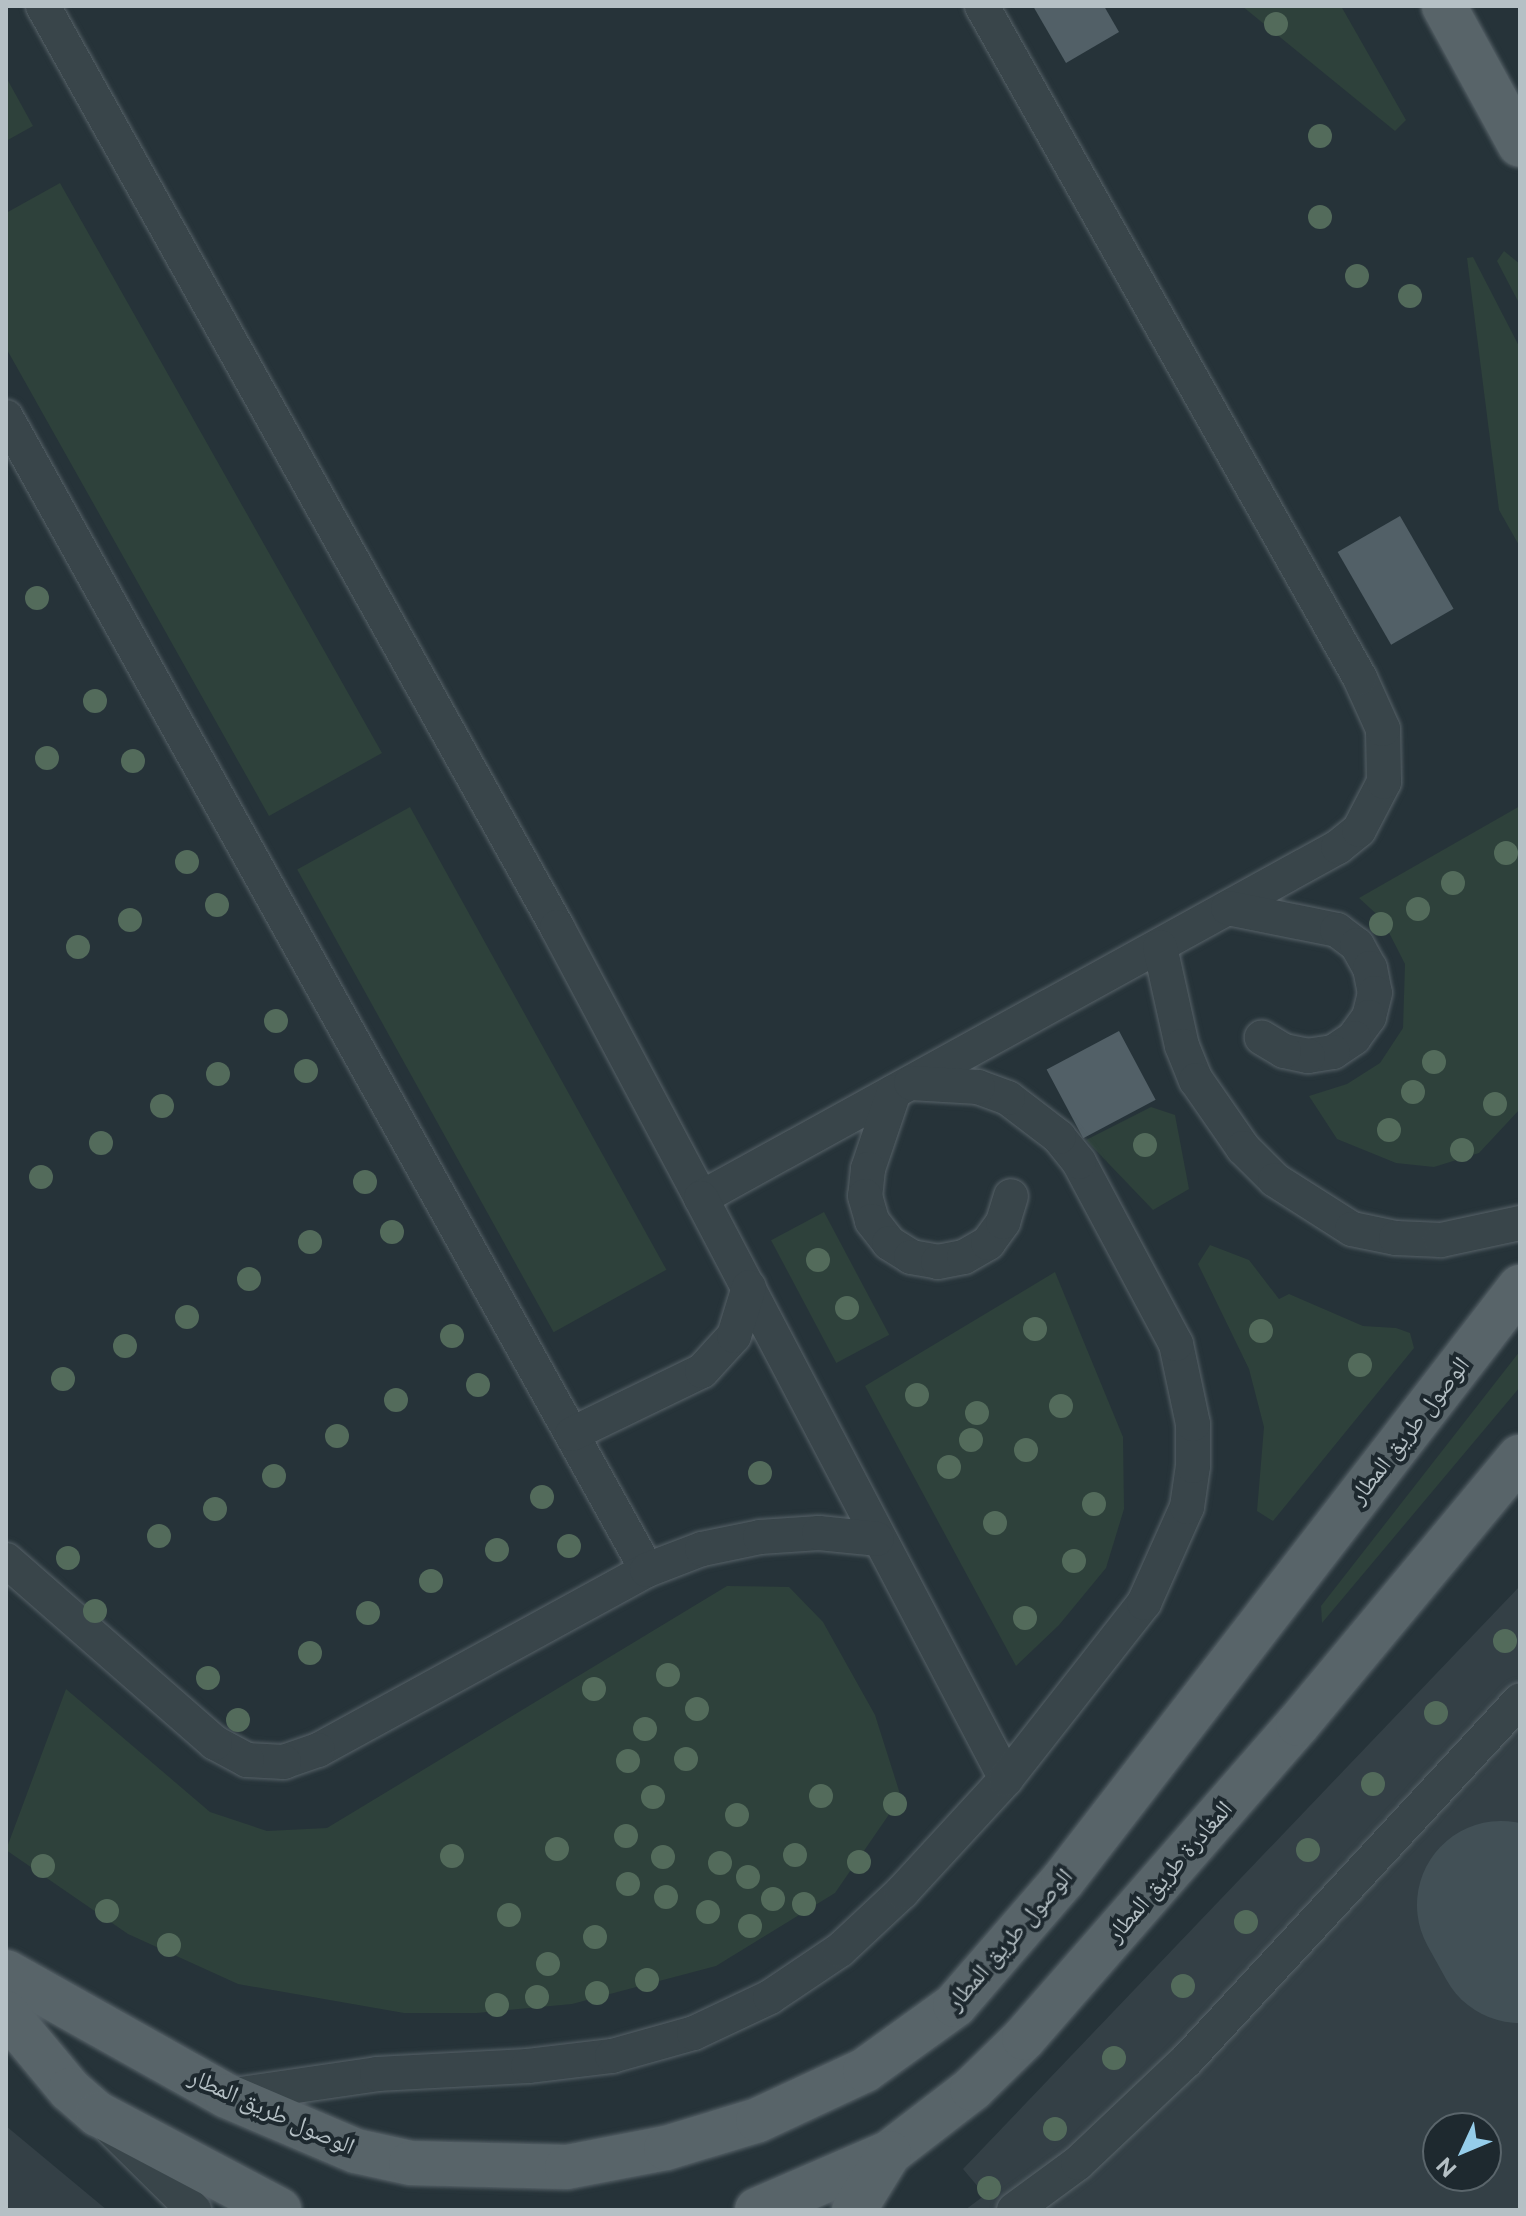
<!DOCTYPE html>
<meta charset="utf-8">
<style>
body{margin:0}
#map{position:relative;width:1526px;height:2216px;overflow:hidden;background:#263339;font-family:"Public Sans","Noto Naskh Arabic",sans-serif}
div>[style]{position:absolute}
.airport>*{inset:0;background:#344046}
.green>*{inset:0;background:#2e413b;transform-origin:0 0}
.taxiway>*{height:168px;margin:-84px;padding:0 84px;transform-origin:84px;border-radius:84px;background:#425056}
.building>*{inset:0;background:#526067;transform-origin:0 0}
.roads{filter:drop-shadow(0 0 2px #576268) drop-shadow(0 0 2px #576268)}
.lane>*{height:34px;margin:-17px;padding:0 17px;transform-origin:17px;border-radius:17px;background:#39454a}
.primary>*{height:44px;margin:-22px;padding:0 22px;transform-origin:22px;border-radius:22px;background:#586469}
.trees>*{width:24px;height:24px;margin:-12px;border-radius:50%;background:#536b5b}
span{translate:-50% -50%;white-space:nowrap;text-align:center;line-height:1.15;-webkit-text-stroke:8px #1e292f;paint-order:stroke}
.street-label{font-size:24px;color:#b5c0c5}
.frame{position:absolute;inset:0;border:8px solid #b5c0c5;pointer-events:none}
.north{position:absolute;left:1422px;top:2112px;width:80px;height:80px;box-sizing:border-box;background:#1e292f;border:2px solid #5a656b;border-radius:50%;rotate:226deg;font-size:22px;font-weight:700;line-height:32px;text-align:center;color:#b5c0c5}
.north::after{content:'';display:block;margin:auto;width:28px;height:36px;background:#95cdea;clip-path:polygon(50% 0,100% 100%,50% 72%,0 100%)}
</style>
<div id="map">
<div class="airport">
<i style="clip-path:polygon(evenodd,1520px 1586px,1520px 2210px,965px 2210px,985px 2195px,963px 2169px,1520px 1586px,1438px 2128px,1486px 2128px,1486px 2176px,1438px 2176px,1438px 2128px)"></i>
<i style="clip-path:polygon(6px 2126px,107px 2210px,6px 2210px)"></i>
</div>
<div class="green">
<i style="clip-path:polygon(1242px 6px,1341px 6px,1406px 120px,1395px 131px)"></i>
<i style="clip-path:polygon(6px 77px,33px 126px,6px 141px)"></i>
<i style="clip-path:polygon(60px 183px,382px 753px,269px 816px,6px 348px,6px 213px)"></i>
<i style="clip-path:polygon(1504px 251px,1520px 264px,1520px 305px,1497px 261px)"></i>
<i style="clip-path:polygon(1473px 257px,1520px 348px,1520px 547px,1499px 510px,1467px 258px)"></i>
<i style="clip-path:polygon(1520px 806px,1520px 1109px,1479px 1153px,1434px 1167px,1396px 1163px,1337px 1139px,1309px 1096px,1347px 1084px,1380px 1063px,1403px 1028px,1405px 964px,1382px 919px,1359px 898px)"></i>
<i style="left:410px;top:807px;width:529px;height:129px;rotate:61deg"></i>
<i style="clip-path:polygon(1151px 1107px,1175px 1115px,1189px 1189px,1153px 1210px,1086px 1140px)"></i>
<i style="left:824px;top:1212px;width:139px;height:60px;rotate:62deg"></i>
<i style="clip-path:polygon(1210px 1245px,1249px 1260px,1279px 1299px,1289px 1294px,1363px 1326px,1396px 1328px,1410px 1333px,1414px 1348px,1273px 1521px,1257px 1511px,1264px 1427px,1249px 1369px,1198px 1264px)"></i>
<i style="clip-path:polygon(1055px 1272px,1123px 1437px,1124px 1509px,1106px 1568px,1059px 1625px,1016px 1666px,865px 1386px)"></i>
<i style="clip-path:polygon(1520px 1351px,1520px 1387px,1322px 1623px,1321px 1606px)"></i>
<i style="clip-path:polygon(727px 1586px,789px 1587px,823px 1622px,875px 1715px,901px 1797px,835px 1893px,716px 1966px,572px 2004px,477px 2013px,404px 2013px,238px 1984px,128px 1934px,6px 1850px,66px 1689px,210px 1812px,267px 1831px,327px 1828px)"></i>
</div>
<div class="taxiway">
<i style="left:1501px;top:1905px;width:39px;rotate:61deg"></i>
</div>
<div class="building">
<i style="clip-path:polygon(1033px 6px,1104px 6px,1119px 32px,1066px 63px)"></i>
<i style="left:1400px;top:516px;width:107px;height:72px;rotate:60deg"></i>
<i style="left:1119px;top:1031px;width:78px;height:82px;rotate:62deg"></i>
</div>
<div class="roads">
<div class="lane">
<i style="left:43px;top:6px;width:1055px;rotate:60.83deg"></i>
<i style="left:557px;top:927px;width:307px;rotate:62deg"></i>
<i style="left:701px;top:1198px;width:727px;rotate:-28.86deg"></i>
<i style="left:1338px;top:847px;width:27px;rotate:-39deg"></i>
<i style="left:1359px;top:830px;width:54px;rotate:-62.5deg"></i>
<i style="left:1384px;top:782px;width:53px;rotate:-91.1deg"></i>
<i style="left:1383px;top:729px;width:56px;rotate:-114.3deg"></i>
<i style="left:1360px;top:678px;width:771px;rotate:-119.36deg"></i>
<i style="left:6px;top:417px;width:1319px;rotate:60.93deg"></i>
<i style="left:647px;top:1570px;width:375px;rotate:151.3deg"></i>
<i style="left:318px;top:1750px;width:36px;rotate:161deg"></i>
<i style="left:284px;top:1762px;width:37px;rotate:-177deg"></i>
<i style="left:247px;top:1760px;width:36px;rotate:-152deg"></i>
<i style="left:215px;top:1743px;width:278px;rotate:-138.8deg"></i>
<i style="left:1228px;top:908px;width:111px;rotate:11.4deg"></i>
<i style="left:1337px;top:930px;width:25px;rotate:37deg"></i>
<i style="left:1357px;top:945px;width:26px;rotate:61deg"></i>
<i style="left:1370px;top:968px;width:25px;rotate:79deg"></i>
<i style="left:1375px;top:993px;width:25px;rotate:104deg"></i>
<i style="left:1369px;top:1017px;width:26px;rotate:126deg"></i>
<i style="left:1354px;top:1038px;width:25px;rotate:146deg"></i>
<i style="left:1333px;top:1052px;width:25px;rotate:171deg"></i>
<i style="left:1308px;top:1056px;width:25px;rotate:-168deg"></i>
<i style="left:1284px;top:1051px;width:26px;rotate:-149deg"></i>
<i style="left:1160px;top:947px;width:101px;rotate:77.5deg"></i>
<i style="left:1182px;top:1046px;width:37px;rotate:68deg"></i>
<i style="left:1196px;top:1080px;width:83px;rotate:55.3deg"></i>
<i style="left:1243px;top:1148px;width:45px;rotate:45deg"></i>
<i style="left:1275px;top:1180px;width:91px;rotate:32.5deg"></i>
<i style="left:1352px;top:1229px;width:45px;rotate:11.6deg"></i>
<i style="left:1396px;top:1238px;width:45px;rotate:2.5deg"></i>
<i style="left:1441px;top:1240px;width:81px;rotate:-12.1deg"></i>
<i style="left:894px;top:1092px;width:81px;rotate:108.7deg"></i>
<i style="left:868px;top:1169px;width:27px;rotate:96deg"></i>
<i style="left:865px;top:1196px;width:26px;rotate:74deg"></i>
<i style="left:872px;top:1221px;width:28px;rotate:52deg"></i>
<i style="left:889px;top:1243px;width:26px;rotate:32deg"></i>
<i style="left:911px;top:1257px;width:27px;rotate:10deg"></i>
<i style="left:938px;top:1262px;width:26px;rotate:-11deg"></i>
<i style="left:964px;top:1257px;width:28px;rotate:-30deg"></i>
<i style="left:988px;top:1243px;width:26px;rotate:-54deg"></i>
<i style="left:1003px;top:1222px;width:27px;rotate:-73deg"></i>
<i style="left:701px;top:1198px;width:656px;rotate:62.3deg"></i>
<i style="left:572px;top:1434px;width:144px;rotate:-25.9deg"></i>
<i style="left:702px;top:1371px;width:47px;rotate:-47.6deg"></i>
<i style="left:734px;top:1336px;width:51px;rotate:-73deg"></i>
<i style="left:647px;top:1570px;width:59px;rotate:-20.9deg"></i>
<i style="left:702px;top:1549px;width:59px;rotate:-11.7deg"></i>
<i style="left:760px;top:1537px;width:59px;rotate:-3.9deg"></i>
<i style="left:819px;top:1533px;width:58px;rotate:5.9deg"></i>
<i style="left:227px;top:2096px;width:152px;rotate:-8.3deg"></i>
<i style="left:377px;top:2074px;width:151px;rotate:-3deg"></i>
<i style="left:528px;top:2066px;width:85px;rotate:-6.8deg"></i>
<i style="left:612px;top:2056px;width:85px;rotate:-15.7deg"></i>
<i style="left:694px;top:2033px;width:84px;rotate:-25.3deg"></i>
<i style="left:770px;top:1997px;width:84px;rotate:-33.9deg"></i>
<i style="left:840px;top:1950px;width:85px;rotate:-43.1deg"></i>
<i style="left:902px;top:1892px;width:154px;rotate:-47.4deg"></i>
<i style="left:1006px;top:1779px;width:224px;rotate:-51.9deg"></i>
<i style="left:1144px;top:1603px;width:105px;rotate:-65.9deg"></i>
<i style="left:1187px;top:1507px;width:41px;rotate:-81.7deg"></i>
<i style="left:1193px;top:1466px;width:42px;rotate:-90deg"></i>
<i style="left:1193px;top:1424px;width:82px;rotate:-102deg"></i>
<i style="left:1176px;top:1344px;width:206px;rotate:-118.1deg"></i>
<i style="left:1079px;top:1162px;width:32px;rotate:-129deg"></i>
<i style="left:1059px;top:1137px;width:64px;rotate:-142.6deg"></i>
<i style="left:1008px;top:1098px;width:32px;rotate:-160deg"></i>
<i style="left:978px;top:1087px;width:67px;rotate:-176.6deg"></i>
<i style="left:109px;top:2126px;width:120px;rotate:44.7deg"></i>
<i style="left:1014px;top:2210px;width:79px;rotate:-36.3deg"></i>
<i style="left:1078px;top:2163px;width:150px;rotate:-43.4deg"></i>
<i style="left:1187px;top:2060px;width:490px;rotate:-47.2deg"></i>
</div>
<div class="primary">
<i style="left:1444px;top:6px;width:158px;rotate:61.3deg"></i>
<i style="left:6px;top:1972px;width:253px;rotate:29.3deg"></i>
<i style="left:227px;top:2096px;width:140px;rotate:23.1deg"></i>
<i style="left:356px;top:2151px;width:56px;rotate:12.3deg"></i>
<i style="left:411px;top:2163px;width:156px;rotate:1.5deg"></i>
<i style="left:567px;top:2167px;width:101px;rotate:-10.9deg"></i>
<i style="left:666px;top:2148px;width:96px;rotate:-16.9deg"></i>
<i style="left:758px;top:2120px;width:118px;rotate:-25deg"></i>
<i style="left:865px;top:2070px;width:111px;rotate:-35.8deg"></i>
<i style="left:955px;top:2005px;width:165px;rotate:-49.2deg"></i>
<i style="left:1063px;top:1880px;width:749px;rotate:-52.38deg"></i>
<i style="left:6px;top:2013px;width:100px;rotate:50.3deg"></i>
<i style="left:70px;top:2090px;width:37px;rotate:41deg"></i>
<i style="left:98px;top:2114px;width:205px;rotate:27.9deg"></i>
<i style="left:757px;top:2210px;width:144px;rotate:-23.4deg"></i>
<i style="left:889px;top:2153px;width:105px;rotate:-37.6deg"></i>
<i style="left:972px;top:2089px;width:73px;rotate:-44.4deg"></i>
<i style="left:1024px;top:2038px;width:417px;rotate:-48.9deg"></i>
<i style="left:1298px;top:1724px;width:347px;rotate:-50.3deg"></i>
<i style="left:854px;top:2210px;width:67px;rotate:-58.4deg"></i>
</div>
</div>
<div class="trees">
<i style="left:1276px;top:24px"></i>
<i style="left:1320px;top:136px"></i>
<i style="left:1320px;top:217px"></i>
<i style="left:1357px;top:276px"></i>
<i style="left:1410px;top:296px"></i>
<i style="left:37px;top:598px"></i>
<i style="left:95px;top:701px"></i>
<i style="left:47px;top:758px"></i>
<i style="left:133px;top:761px"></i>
<i style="left:1506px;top:853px"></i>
<i style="left:187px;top:862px"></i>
<i style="left:1453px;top:883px"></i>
<i style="left:217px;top:905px"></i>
<i style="left:1418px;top:909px"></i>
<i style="left:130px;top:920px"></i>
<i style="left:1381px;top:924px"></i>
<i style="left:78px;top:947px"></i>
<i style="left:276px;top:1021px"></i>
<i style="left:1434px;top:1062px"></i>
<i style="left:306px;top:1071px"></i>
<i style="left:218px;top:1074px"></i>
<i style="left:1413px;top:1092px"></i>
<i style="left:1495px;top:1104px"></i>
<i style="left:162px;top:1106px"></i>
<i style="left:1389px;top:1130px"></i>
<i style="left:101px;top:1143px"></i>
<i style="left:1145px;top:1145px"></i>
<i style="left:1462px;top:1150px"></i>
<i style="left:41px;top:1177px"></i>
<i style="left:365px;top:1182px"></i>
<i style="left:392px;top:1232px"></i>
<i style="left:310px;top:1242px"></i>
<i style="left:818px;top:1260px"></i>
<i style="left:249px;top:1279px"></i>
<i style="left:847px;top:1308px"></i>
<i style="left:187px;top:1317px"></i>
<i style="left:1035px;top:1329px"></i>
<i style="left:1261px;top:1331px"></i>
<i style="left:452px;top:1336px"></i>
<i style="left:125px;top:1346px"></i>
<i style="left:1360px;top:1365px"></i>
<i style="left:63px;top:1379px"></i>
<i style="left:478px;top:1385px"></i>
<i style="left:917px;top:1395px"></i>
<i style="left:396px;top:1400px"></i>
<i style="left:1061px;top:1406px"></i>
<i style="left:977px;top:1413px"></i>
<i style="left:337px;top:1436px"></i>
<i style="left:971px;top:1440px"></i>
<i style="left:1026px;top:1450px"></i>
<i style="left:949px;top:1467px"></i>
<i style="left:760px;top:1473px"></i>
<i style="left:274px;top:1476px"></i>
<i style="left:542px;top:1497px"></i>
<i style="left:1094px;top:1504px"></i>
<i style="left:215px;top:1509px"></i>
<i style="left:995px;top:1523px"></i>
<i style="left:159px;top:1536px"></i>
<i style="left:569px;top:1546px"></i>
<i style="left:497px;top:1550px"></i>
<i style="left:68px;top:1558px"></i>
<i style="left:1074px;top:1561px"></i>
<i style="left:431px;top:1581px"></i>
<i style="left:95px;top:1611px"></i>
<i style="left:368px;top:1613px"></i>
<i style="left:1025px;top:1618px"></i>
<i style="left:1505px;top:1641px"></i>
<i style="left:310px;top:1653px"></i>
<i style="left:668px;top:1675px"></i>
<i style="left:208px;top:1678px"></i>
<i style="left:594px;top:1689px"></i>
<i style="left:697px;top:1709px"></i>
<i style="left:1436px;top:1713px"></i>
<i style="left:238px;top:1720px"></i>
<i style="left:645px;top:1729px"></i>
<i style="left:686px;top:1759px"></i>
<i style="left:628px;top:1761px"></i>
<i style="left:1373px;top:1784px"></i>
<i style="left:821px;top:1796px"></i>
<i style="left:653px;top:1797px"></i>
<i style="left:895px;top:1804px"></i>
<i style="left:737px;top:1815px"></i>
<i style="left:626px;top:1836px"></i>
<i style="left:557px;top:1849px"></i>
<i style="left:1308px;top:1850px"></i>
<i style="left:795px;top:1855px"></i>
<i style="left:452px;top:1856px"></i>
<i style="left:663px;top:1857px"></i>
<i style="left:859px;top:1862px"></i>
<i style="left:720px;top:1863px"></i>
<i style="left:43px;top:1866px"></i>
<i style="left:748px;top:1877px"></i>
<i style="left:628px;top:1884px"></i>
<i style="left:666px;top:1897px"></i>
<i style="left:773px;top:1899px"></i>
<i style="left:804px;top:1904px"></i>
<i style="left:107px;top:1911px"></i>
<i style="left:708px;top:1912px"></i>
<i style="left:509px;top:1915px"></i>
<i style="left:1246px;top:1922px"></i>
<i style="left:750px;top:1926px"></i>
<i style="left:595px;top:1937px"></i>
<i style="left:169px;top:1945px"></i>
<i style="left:548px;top:1964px"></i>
<i style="left:647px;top:1980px"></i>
<i style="left:1183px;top:1986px"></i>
<i style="left:597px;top:1993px"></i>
<i style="left:537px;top:1997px"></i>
<i style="left:497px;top:2005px"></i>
<i style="left:1114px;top:2058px"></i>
<i style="left:1055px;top:2129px"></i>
<i style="left:989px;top:2188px"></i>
</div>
<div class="street-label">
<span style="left:1409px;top:1430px;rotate:-52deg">الوصول طريق المطار</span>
<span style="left:1169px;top:1871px;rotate:-49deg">المغادرة طريق المطار</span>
<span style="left:1009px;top:1939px;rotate:-49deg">الوصول طريق المطار</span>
<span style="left:272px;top:2111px;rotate:24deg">الوصول طريق المطار</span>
</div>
<div class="frame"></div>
<div class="north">N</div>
</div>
